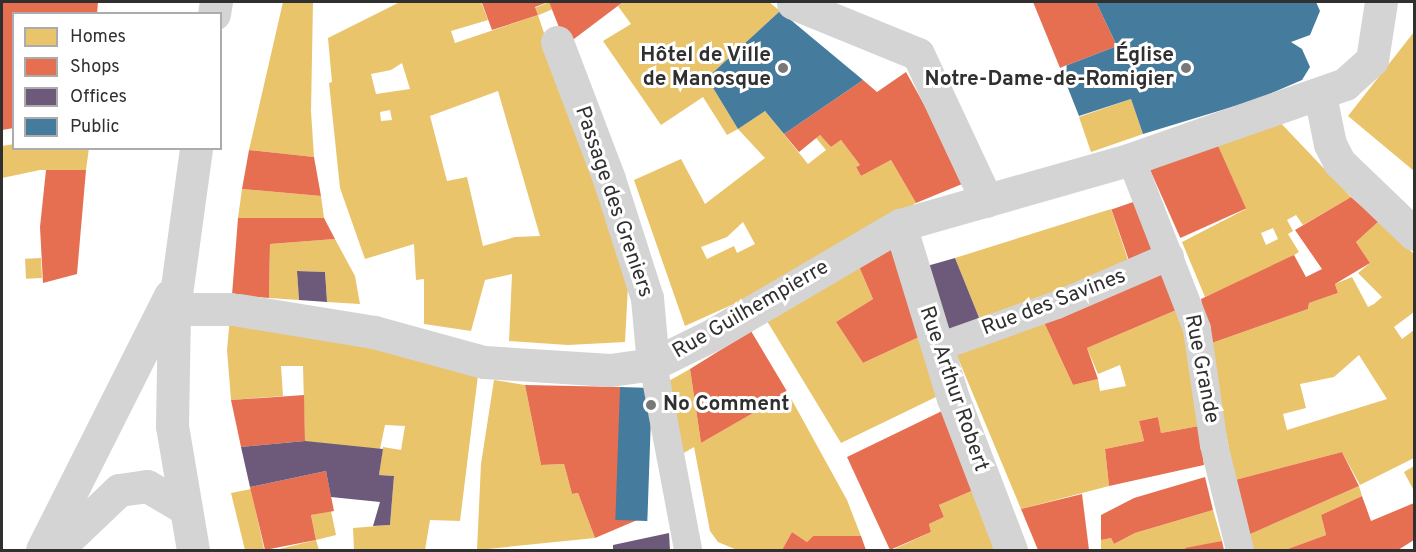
<!DOCTYPE html>
<meta charset="utf-8">
<style>
body{margin:0}
#map{position:relative;width:1416px;height:552px;overflow:hidden;background:#fff;font-family:Overpass,sans-serif}
div>[style]{position:absolute}
.homes>*{inset:0;background:#e9c46a;transform-origin:0 0}
.shops>*{inset:0;background:#e76f51;transform-origin:0 0}
.offices>*{inset:0;background:#6d597a}
.public>*{inset:0;background:#457b9d;transform-origin:0 0}
.pedestrian>*{height:28px;margin:-14px;padding:0 14px;transform-origin:14px;border-radius:14px;background:#d4d4d4}
.minor>*{height:33px;margin:-16.5px;padding:0 16.5px;transform-origin:16.5px;border-radius:16.5px;background:#d4d4d4}
.tertiary>*{height:33px;margin:-16.5px;padding:0 16.5px;transform-origin:16.5px;border-radius:16.5px;background:#d4d4d4}
.dots>*{width:16px;height:16px;translate:-50% -50%;box-sizing:border-box;border:3px solid #fff;border-radius:50%}
span{translate:-50% -50%;white-space:nowrap;text-align:center;line-height:1.15;-webkit-text-stroke:6px #fff;paint-order:stroke}
.poi-label{font-size:21px;color:#303030;font-weight:700}
.right{translate:-100% -50%;text-align:right}
.left{translate:0 -50%;text-align:left}
.street-label{font-size:21px;color:#303030}
.frame{position:absolute;inset:0;border:3px solid #303030;pointer-events:none}
.legend{position:absolute;left:12px;top:12px;width:210px;height:138px;box-sizing:border-box;background:#fff;border:2px solid #acacac;margin:0;padding:8px 10px;list-style:none;font-size:18px;color:#303030}
.legend li{display:flex;align-items:center;gap:12px;height:30px}
.legend b{width:30px;border:2px solid #acacac}
</style>
<div id="map">
<div class="homes">
<i style="clip-path:polygon(283px 2px,313px 2px,311px 111px,314px 157px,249px 150px)"></i>
<i style="clip-path:polygon(evenodd,400px 2px,481px 2px,488px 20px,451px 31px,455px 43px,538px 15px,628px 286px,625px 342px,568px 345px,509px 341px,512px 274px,485px 280px,471px 331px,424px 324px,424px 279px,416px 280px,414px 244px,365px 259px,340px 188px,329px 83px,332px 82px,328px 38px,400px 2px,402px 63px,410px 89px,376px 94px,371px 74px,391px 70px,402px 63px,400px 2px,498px 91px,540px 236px,515px 237px,483px 246px,467px 177px,447px 181px,430px 116px,498px 91px,400px 2px,390px 110px,392px 120px,381px 121px,380px 112px,390px 110px)"></i>
<i style="left:549px;top:2px;width:8px;height:15px;rotate:67deg"></i>
<i style="clip-path:polygon(623px 2px,769px 2px,780px 11px,707px 78px,738px 129px,727px 135px,703px 97px,661px 125px,603px 41px,631px 24px,618px 6px)"></i>
<i style="clip-path:polygon(1414px 32px,1414px 171px,1348px 116px)"></i>
<i style="left:1131px;top:99px;width:37px;height:55px;rotate:71deg"></i>
<i style="clip-path:polygon(evenodd,765px 111px,808px 164px,826px 150px,816px 138px,820px 135px,831px 147px,841px 140px,860px 165px,856px 167px,861px 176px,891px 160px,916px 203px,782px 282px,685px 326px,634px 180px,681px 159px,705px 204px,765px 158px,738px 129px,765px 111px,743px 222px,755px 244px,737px 253px,734px 246px,707px 259px,701px 247px,727px 237px,743px 222px)"></i>
<i style="clip-path:polygon(evenodd,1275px 117px,1351px 197px,1303px 225px,1296px 215px,1287px 220px,1293px 231px,1288px 234px,1299px 252px,1276px 266px,1205px 297px,1182px 242px,1246px 209px,1216px 141px,1275px 117px,1273px 228px,1278px 239px,1266px 245px,1261px 233px,1273px 228px)"></i>
<i style="clip-path:polygon(14px 144px,14px 148px,89px 148px,86px 170px,40px 170px,2px 178px,2px 146px)"></i>
<i style="clip-path:polygon(242px 189px,321px 196px,324px 218px,238px 218px)"></i>
<i style="clip-path:polygon(1111px 209px,1130px 266px,982px 325px,955px 258px)"></i>
<i style="clip-path:polygon(evenodd,1379px 221px,1414px 254px,1414px 312px,1394px 327px,1402px 339px,1414px 330px,1414px 458px,1360px 485px,1342px 452px,1235px 480px,1209px 344px,1308px 309px,1309px 303px,1338px 293px,1335px 284px,1352px 277px,1368px 307px,1374px 304px,1382px 297px,1358px 273px,1370px 263px,1356px 242px,1379px 221px,1359px 355px,1387px 399px,1287px 430px,1283px 414px,1306px 408px,1300px 384px,1334px 377px,1359px 355px)"></i>
<i style="clip-path:polygon(335px 239px,355px 276px,360px 304px,327px 302px,325px 272px,297px 271px,299px 300px,269px 298px,270px 244px)"></i>
<i style="left:41px;top:258px;width:20px;height:16px;rotate:87deg"></i>
<i style="clip-path:polygon(857px 262px,873px 299px,836px 322px,863px 363px,919px 337px,938px 396px,841px 443px,767px 321px)"></i>
<i style="clip-path:polygon(232px 295px,301px 328px,478px 375px,460px 521px,430px 520px,425px 550px,354px 550px,353px 528px,390px 525px,394px 476px,379px 475px,383px 447px,401px 450px,405px 426px,385px 425px,380px 449px,305px 444px,303px 366px,281px 366px,283px 396px,231px 400px,227px 350px)"></i>
<i style="clip-path:polygon(1181px 308px,1199px 426px,1161px 433px,1158px 417px,1139px 421px,1144px 441px,1105px 449px,1109px 486px,1021px 509px,955px 351px,1042px 318px,1073px 385px,1098px 379px,1100px 391px,1126px 386px,1120px 365px,1098px 374px,1087px 348px)"></i>
<i style="clip-path:polygon(690px 369px,701px 443px,788px 393px,847px 500px,861px 536px,813px 536px,807px 542px,792px 532px,782px 550px,737px 550px,718px 542px,710px 531px,694px 447px,682px 454px,667px 382px)"></i>
<i style="clip-path:polygon(494px 380px,525px 385px,541px 465px,564px 464px,572px 494px,578px 493px,595px 538px,477px 550px,481px 464px)"></i>
<i style="clip-path:polygon(1414px 466px,1414px 491px,1404px 472px)"></i>
<i style="clip-path:polygon(1359px 486px,1362px 496px,1321px 515px,1326px 535px,1285px 550px,1252px 550px,1248px 535px)"></i>
<i style="clip-path:polygon(251px 489px,264px 549px,259px 550px,245px 550px,231px 493px)"></i>
<i style="clip-path:polygon(976px 489px,1002px 550px,892px 550px,931px 532px,929px 524px,944px 517px,939px 505px)"></i>
<i style="clip-path:polygon(1213px 510px,1222px 541px,1186px 550px,1101px 550px,1101px 540px,1111px 538px,1114px 544px,1135px 533px)"></i>
<i style="clip-path:polygon(331px 511px,336px 535px,316px 540px,319px 550px,275px 550px,316px 540px,311px 515px)"></i>
</div>
<div class="shops">
<i style="clip-path:polygon(2px 2px,98px 2px,97px 14px,14px 14px,14px 128px,2px 130px)"></i>
<i style="clip-path:polygon(485px 2px,548px 2px,535px 7px,538px 15px,492px 30px,482px 3px)"></i>
<i style="clip-path:polygon(549px 2px,623px 2px,566px 45px)"></i>
<i style="clip-path:polygon(1033px 2px,1096px 2px,1117px 46px,1060px 68px)"></i>
<i style="clip-path:polygon(906px 72px,967px 182px,916px 203px,891px 160px,861px 176px,856px 167px,860px 165px,841px 140px,831px 147px,820px 135px,799px 152px,784px 134px,863px 80px,877px 92px)"></i>
<i style="left:1216px;top:141px;width:74px;height:72px;rotate:66deg"></i>
<i style="clip-path:polygon(249px 150px,314px 157px,321px 196px,242px 189px)"></i>
<i style="clip-path:polygon(46px 170px,86px 170px,77px 274px,43px 283px,40px 227px)"></i>
<i style="clip-path:polygon(1351px 197px,1379px 221px,1356px 242px,1370px 263px,1335px 284px,1338px 293px,1309px 303px,1308px 309px,1209px 344px,1201px 299px,1294px 255px,1306px 277px,1322px 269px,1295px 230px)"></i>
<i style="left:1136px;top:201px;width:57px;height:26px;rotate:71deg"></i>
<i style="clip-path:polygon(238px 218px,324px 218px,335px 239px,270px 244px,269px 298px,232px 295px)"></i>
<i style="clip-path:polygon(891px 244px,919px 337px,863px 363px,836px 322px,873px 299px,857px 262px)"></i>
<i style="clip-path:polygon(1162px 266px,1181px 308px,1087px 348px,1098px 379px,1073px 385px,1042px 318px)"></i>
<i style="clip-path:polygon(751px 331px,788px 393px,701px 443px,690px 369px)"></i>
<i style="clip-path:polygon(525px 385px,620px 387px,642px 518px,595px 538px,578px 493px,572px 494px,564px 464px,541px 465px)"></i>
<i style="clip-path:polygon(304px 395px,305px 441px,241px 447px,231px 400px)"></i>
<i style="clip-path:polygon(942px 411px,976px 489px,939px 505px,944px 517px,929px 524px,931px 532px,890px 550px,847px 457px)"></i>
<i style="clip-path:polygon(1158px 417px,1161px 433px,1199px 426px,1204px 465px,1109px 486px,1105px 449px,1144px 441px,1139px 421px)"></i>
<i style="clip-path:polygon(1342px 452px,1359px 486px,1248px 535px,1235px 480px)"></i>
<i style="clip-path:polygon(326px 471px,334px 511px,311px 515px,316px 540px,265px 550px,250px 487px)"></i>
<i style="clip-path:polygon(1205px 477px,1213px 510px,1135px 533px,1114px 544px,1111px 538px,1101px 540px,1101px 515px,1134px 498px)"></i>
<i style="clip-path:polygon(1082px 494px,1089px 550px,1038px 550px,1021px 509px)"></i>
<i style="clip-path:polygon(1362px 496px,1371px 521px,1414px 503px,1414px 540px,1398px 550px,1285px 550px,1326px 535px,1321px 515px)"></i>
<i style="clip-path:polygon(792px 532px,807px 542px,813px 536px,861px 536px,866px 550px,782px 550px)"></i>
<i style="clip-path:polygon(1222px 541px,1224px 550px,1186px 550px,1185px 548px)"></i>
</div>
<div class="offices">
<i style="clip-path:polygon(955px 258px,982px 325px,951px 336px,927px 266px)"></i>
<i style="clip-path:polygon(297px 271px,325px 272px,327px 302px,299px 300px)"></i>
<i style="clip-path:polygon(305px 441px,383px 449px,379px 475px,394px 476px,390px 525px,373px 526px,380px 502px,331px 497px,326px 471px,250px 487px,241px 447px)"></i>
<i style="clip-path:polygon(669px 533px,670px 550px,613px 550px,613px 545px)"></i>
</div>
<div class="public">
<i style="clip-path:polygon(1096px 2px,1316px 2px,1320px 11px,1310px 35px,1291px 42px,1302px 49px,1310px 67px,1302px 80px,1258px 99px,1143px 134px,1131px 99px,1079px 116px,1060px 68px,1117px 46px)"></i>
<i style="clip-path:polygon(780px 11px,863px 80px,784px 134px,765px 111px,738px 129px,707px 78px)"></i>
<i style="left:620px;top:387px;width:32px;height:133px;rotate:2deg"></i>
</div>
<div class="pedestrian">
<i style="left:1131px;top:159px;width:182px;rotate:68.8deg"></i>
<i style="left:1197px;top:329px;width:117px;rotate:81.7deg"></i>
<i style="left:1214px;top:445px;width:108px;rotate:76.1deg"></i>
<i style="left:936px;top:348px;width:128px;rotate:-19.6deg"></i>
<i style="left:1057px;top:305px;width:123px;rotate:-23.4deg"></i>
<i style="left:653px;top:364px;width:189px;rotate:79.3deg"></i>
</div>
<div class="minor">
<i style="left:793px;top:3px;width:135px;rotate:22.2deg"></i>
<i style="left:918px;top:54px;width:162px;rotate:64.9deg"></i>
<i style="left:557px;top:42px;width:147px;rotate:69.2deg"></i>
<i style="left:609px;top:179px;width:125px;rotate:72.3deg"></i>
<i style="left:647px;top:298px;width:66px;rotate:84.8deg"></i>
<i style="left:1320px;top:95px;width:50px;rotate:78.5deg"></i>
<i style="left:1330px;top:144px;width:20px;rotate:63deg"></i>
<i style="left:1339px;top:162px;width:104px;rotate:43.8deg"></i>
<i style="left:900px;top:225px;width:181px;rotate:73deg"></i>
<i style="left:953px;top:398px;width:163px;rotate:69.1deg"></i>
<i style="left:174px;top:309px;width:57px"></i>
<i style="left:239px;top:310px;width:137px;rotate:9.3deg"></i>
<i style="left:374px;top:332px;width:114px;rotate:15.3deg"></i>
<i style="left:484px;top:362px;width:126px;rotate:3.6deg"></i>
<i style="left:610px;top:370px;width:43px;rotate:-7.9deg"></i>
<i style="left:653px;top:364px;width:68px;rotate:-26.2deg"></i>
<i style="left:714px;top:334px;width:216px;rotate:-30.4deg"></i>
<i style="left:900px;top:225px;width:240px;rotate:-15.9deg"></i>
<i style="left:1131px;top:159px;width:227px;rotate:-19.3deg"></i>
<i style="left:1345px;top:84px;width:36px;rotate:-42deg"></i>
<i style="left:1372px;top:60px;width:59px;rotate:-81.2deg"></i>
</div>
<div class="tertiary">
<i style="left:214px;top:14px;width:12px;rotate:-81deg"></i>
<i style="left:42px;top:550px;width:285px;rotate:-63.3deg"></i>
<i style="left:56px;top:550px;width:87px;rotate:-43.6deg"></i>
<i style="left:119px;top:490px;width:28px;rotate:-8deg"></i>
<i style="left:147px;top:486px;width:42px;rotate:30.3deg"></i>
<i style="left:193px;top:550px;width:126px;rotate:-99.6deg"></i>
<i style="left:172px;top:426px;width:117px;rotate:-89deg"></i>
<i style="left:174px;top:309px;width:162px;rotate:-82.2deg"></i>
</div>
<div class="dots">
<i style="left:783px;top:68px;background:#787878"></i>
<i style="left:1186px;top:68px;background:#787878"></i>
<i style="left:651px;top:405px;background:#787878"></i>
</div>
<div class="poi-label">
<span class="right" style="left:771px;top:68px">Hôtel de Ville<br>de Manosque</span>
<span class="right" style="left:1174px;top:68px">Église<br>Notre-Dame-de-Romigier</span>
<span class="left" style="left:663px;top:405px">No Comment</span>
</div>
<div class="street-label">
<span style="left:613px;top:202px;rotate:71deg">Passage des Greniers</span>
<span style="left:1054px;top:303px;rotate:-21deg">Rue des Savines</span>
<span style="left:751px;top:310px;rotate:-30deg">Rue Guilhempierre</span>
<span style="left:1201px;top:369px;rotate:79deg">Rue Grande</span>
<span style="left:953px;top:389px;rotate:71deg">Rue Arthur Robert</span>
</div>
<div class="frame"></div>
<ul class="legend">
<li><b style="height:16px;background:#e9c46a"></b>Homes</li>
<li><b style="height:16px;background:#e76f51"></b>Shops</li>
<li><b style="height:16px;background:#6d597a"></b>Offices</li>
<li><b style="height:16px;background:#457b9d"></b>Public</li>
</ul>
</div>
